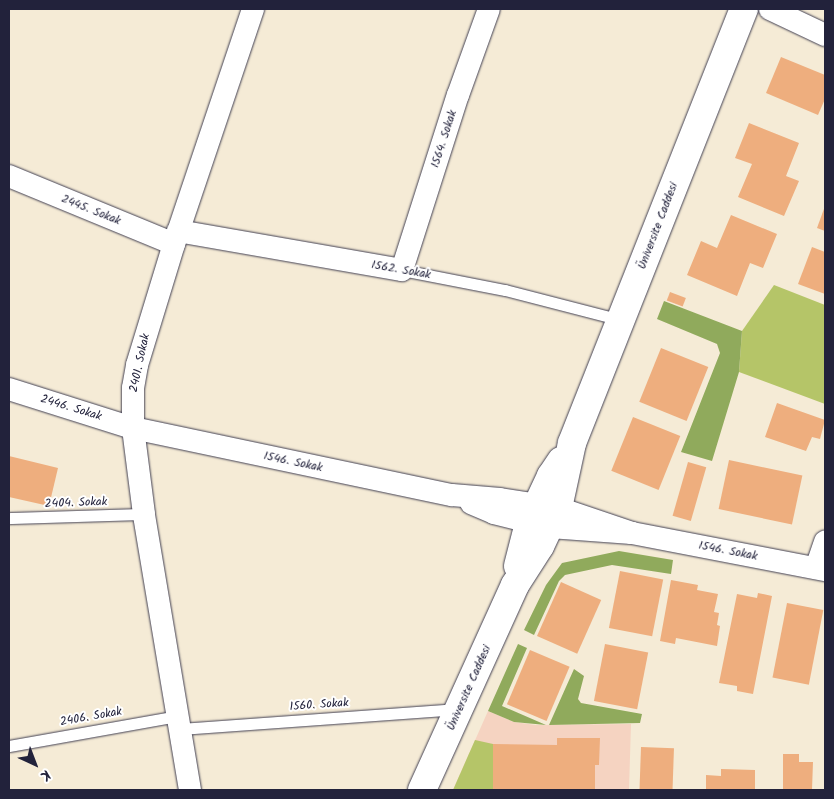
<!DOCTYPE html>
<meta charset="utf-8">
<style>
body{margin:0}
#map{position:relative;width:834px;height:799px;overflow:hidden;background:#f5ebd6;font-family:Kalam,sans-serif}
div>[style]{position:absolute}
.built>*{inset:0;background:#f5d3c1}
.green>*{inset:0;background:#b5c568}
.forest>*{inset:0;background:#90aa5c}
.building>*{inset:0;background:#eeae7e;transform-origin:0 0}
.roads{filter:drop-shadow(0 0 1px #424052) drop-shadow(0 0 1px #424052)}
.service>*{height:11px;margin:-5.5px;padding:0 5.5px;transform-origin:5.5px;border-radius:5.5px;background:#fff}
.minor>*{height:22px;margin:-11px;padding:0 11px;transform-origin:11px;border-radius:11px;background:#fff}
.secondary>*{height:28px;margin:-14px;padding:0 14px;transform-origin:14px;border-radius:14px;background:#fff}
span{translate:-50% -50%;white-space:nowrap;text-align:center;line-height:1.15;-webkit-text-stroke:4px #fff;paint-order:stroke}
.street-label{font-size:12px;color:#22223b}
.frame{position:absolute;inset:0;border:10px solid #22223b;pointer-events:none}
.north{position:absolute;left:10px;top:739px;width:50px;height:50px;-webkit-text-stroke:4px #fff;paint-order:stroke;rotate:137deg;font-size:14px;font-weight:700;line-height:20px;text-align:center;color:#22223b}
.north::after{content:'';display:block;margin:auto;width:18px;height:22px;background:#22223b;clip-path:polygon(50% 0,100% 100%,50% 72%,0 100%)}
</style>
<div id="map">
<div class="built">
<i style="clip-path:polygon(488px 711px,514px 722px,536px 725px,631px 724px,629px 790px,453px 790px)"></i>
</div>
<div class="green">
<i style="clip-path:polygon(774px 285px,825px 305px,825px 404px,739px 372px,742px 331px)"></i>
<i style="clip-path:polygon(475px 740px,493px 744px,493px 790px,453px 790px)"></i>
</div>
<div class="forest">
<i style="clip-path:polygon(664px 301px,742px 331px,739px 372px,712px 461px,681px 452px,720px 353px,717px 344px,657px 319px)"></i>
<i style="clip-path:polygon(619px 551px,673px 560px,671px 574px,612px 565px,565px 575px,559px 581px,534px 635px,524px 630px,546px 585px,562px 563px)"></i>
<i style="clip-path:polygon(518px 644px,527px 648px,502px 706px,546px 725px,514px 722px,488px 711px)"></i>
<i style="clip-path:polygon(574px 669px,584px 676px,578px 699px,581px 703px,642px 714px,640px 723px,549px 725px)"></i>
</div>
<div class="building">
<i style="clip-path:polygon(781px 57px,825px 75px,825px 99px,818px 115px,766px 93px)"></i>
<i style="clip-path:polygon(749px 123px,799px 143px,786px 176px,799px 181px,784px 216px,738px 197px,752px 164px,735px 158px)"></i>
<i style="clip-path:polygon(825px 206px,825px 231px,817px 228px)"></i>
<i style="clip-path:polygon(731px 215px,777px 234px,763px 268px,750px 263px,737px 296px,687px 275px,701px 241px,717px 248px)"></i>
<i style="clip-path:polygon(812px 247px,825px 252px,825px 294px,798px 284px)"></i>
<i style="left:670px;top:292px;width:17px;height:9px;rotate:21deg"></i>
<i style="left:661px;top:348px;width:51px;height:58px;rotate:22deg"></i>
<i style="clip-path:polygon(777px 403px,825px 420px,820px 439px,812px 437px,806px 451px,765px 437px)"></i>
<i style="left:633px;top:417px;width:51px;height:58px;rotate:22deg"></i>
<i style="clip-path:polygon(9px 456px,58px 468px,49px 506px,9px 497px)"></i>
<i style="left:729px;top:460px;width:75px;height:50px;rotate:12deg"></i>
<i style="left:688px;top:462px;width:19px;height:56px;rotate:16deg"></i>
<i style="left:620px;top:571px;width:44px;height:58px;rotate:11deg"></i>
<i style="clip-path:polygon(671px 580px,698px 585px,697px 590px,718px 594px,714px 612px,719px 613px,717px 625px,720px 626px,717px 646px,676px 638px,675px 644px,660px 641px)"></i>
<i style="left:561px;top:582px;width:44px;height:59px;rotate:24deg"></i>
<i style="clip-path:polygon(758px 593px,772px 596px,753px 694px,737px 691px,737px 686px,719px 683px,737px 594px,757px 598px)"></i>
<i style="left:787px;top:603px;width:37px;height:76px;rotate:11deg"></i>
<i style="left:605px;top:644px;width:44px;height:58px;rotate:11deg"></i>
<i style="left:530px;top:650px;width:43px;height:59px;rotate:23deg"></i>
<i style="clip-path:polygon(557px 738px,600px 738px,599px 765px,595px 765px,595px 790px,493px 790px,493px 744px,557px 745px)"></i>
<i style="left:641px;top:747px;width:33px;height:43px;rotate:2deg"></i>
<i style="clip-path:polygon(783px 754px,799px 754px,799px 762px,813px 762px,812px 790px,783px 790px)"></i>
<i style="clip-path:polygon(721px 769px,755px 770px,755px 790px,706px 790px,706px 775px,721px 776px)"></i>
</div>
<div class="roads">
<div class="service">
<i style="left:402px;top:270px;width:105px;rotate:11deg"></i>
<i style="left:505px;top:290px;width:120px;rotate:14.5deg"></i>
<i style="left:9px;top:518px;width:135px;rotate:-1.7deg"></i>
<i style="left:180px;top:729px;width:279px;rotate:-4.1deg"></i>
<i style="left:9px;top:746px;width:172px;rotate:-10.1deg"></i>
</div>
<div class="minor">
<i style="left:770px;top:9px;width:61px;rotate:25.3deg"></i>
<i style="left:9px;top:176px;width:178px;rotate:22.4deg"></i>
<i style="left:178px;top:231px;width:227px;rotate:9.9deg"></i>
<i style="left:402px;top:270px;width:184px;rotate:-72.3deg"></i>
<i style="left:458px;top:95px;width:91px;rotate:-70.2deg"></i>
<i style="left:9px;top:389px;width:130px;rotate:17.5deg"></i>
<i style="left:133px;top:428px;width:326px;rotate:11.9deg"></i>
<i style="left:452px;top:495px;width:48px;rotate:4.8deg"></i>
<i style="left:500px;top:499px;width:59px;rotate:8.8deg"></i>
<i style="left:558px;top:508px;width:78px;rotate:18.7deg"></i>
<i style="left:471px;top:503px;width:25px;rotate:23deg"></i>
<i style="left:494px;top:513px;width:58px;rotate:14deg"></i>
<i style="left:550px;top:527px;width:82px;rotate:4.2deg"></i>
<i style="left:632px;top:533px;width:197px;rotate:10.9deg"></i>
<i style="left:816px;top:568px;width:28px;rotate:-71deg"></i>
<i style="left:190px;top:790px;width:280px;rotate:-99.5deg"></i>
<i style="left:144px;top:514px;width:87px;rotate:-97.3deg"></i>
<i style="left:133px;top:428px;width:40px;rotate:-90deg"></i>
<i style="left:133px;top:388px;width:23px;rotate:-80deg"></i>
<i style="left:137px;top:365px;width:127px;rotate:-73deg"></i>
<i style="left:174px;top:244px;width:248px;rotate:-71.4deg"></i>
</div>
<div class="secondary">
<i style="left:518px;top:566px;width:44px;rotate:-75.7deg"></i>
<i style="left:529px;top:523px;width:52px;rotate:-64.9deg"></i>
<i style="left:551px;top:476px;width:18px;rotate:-56deg"></i>
<i style="left:422px;top:790px;width:225px;rotate:-65.6deg"></i>
<i style="left:515px;top:585px;width:46px;rotate:-57.3deg"></i>
<i style="left:540px;top:546px;width:42px;rotate:-64.7deg"></i>
<i style="left:558px;top:508px;width:66px;rotate:-77.8deg"></i>
<i style="left:572px;top:443px;width:467px;rotate:-68.4deg"></i>
</div>
</div>
<div class="street-label">
<span style="left:444px;top:139px;rotate:-72deg">1564. Sokak</span>
<span style="left:91px;top:210px;rotate:22deg">2445. Sokak</span>
<span style="left:658px;top:226px;rotate:-69deg">Üniversite Caddesi</span>
<span style="left:401px;top:270px;rotate:10deg">1562. Sokak</span>
<span style="left:140px;top:363px;rotate:-78deg">2401. Sokak</span>
<span style="left:71px;top:408px;rotate:17deg">2446. Sokak</span>
<span style="left:293px;top:462px;rotate:12deg">1546. Sokak</span>
<span style="left:76px;top:503px;rotate:-2deg">2404. Sokak</span>
<span style="left:728px;top:551px;rotate:11deg">1546. Sokak</span>
<span style="left:469px;top:688px;rotate:-66deg">Üniversite Caddesi</span>
<span style="left:319px;top:705px;rotate:-4deg">1560. Sokak</span>
<span style="left:91px;top:717px;rotate:-10deg">2406. Sokak</span>
</div>
<div class="frame"></div>
<div class="north">K</div>
</div>
